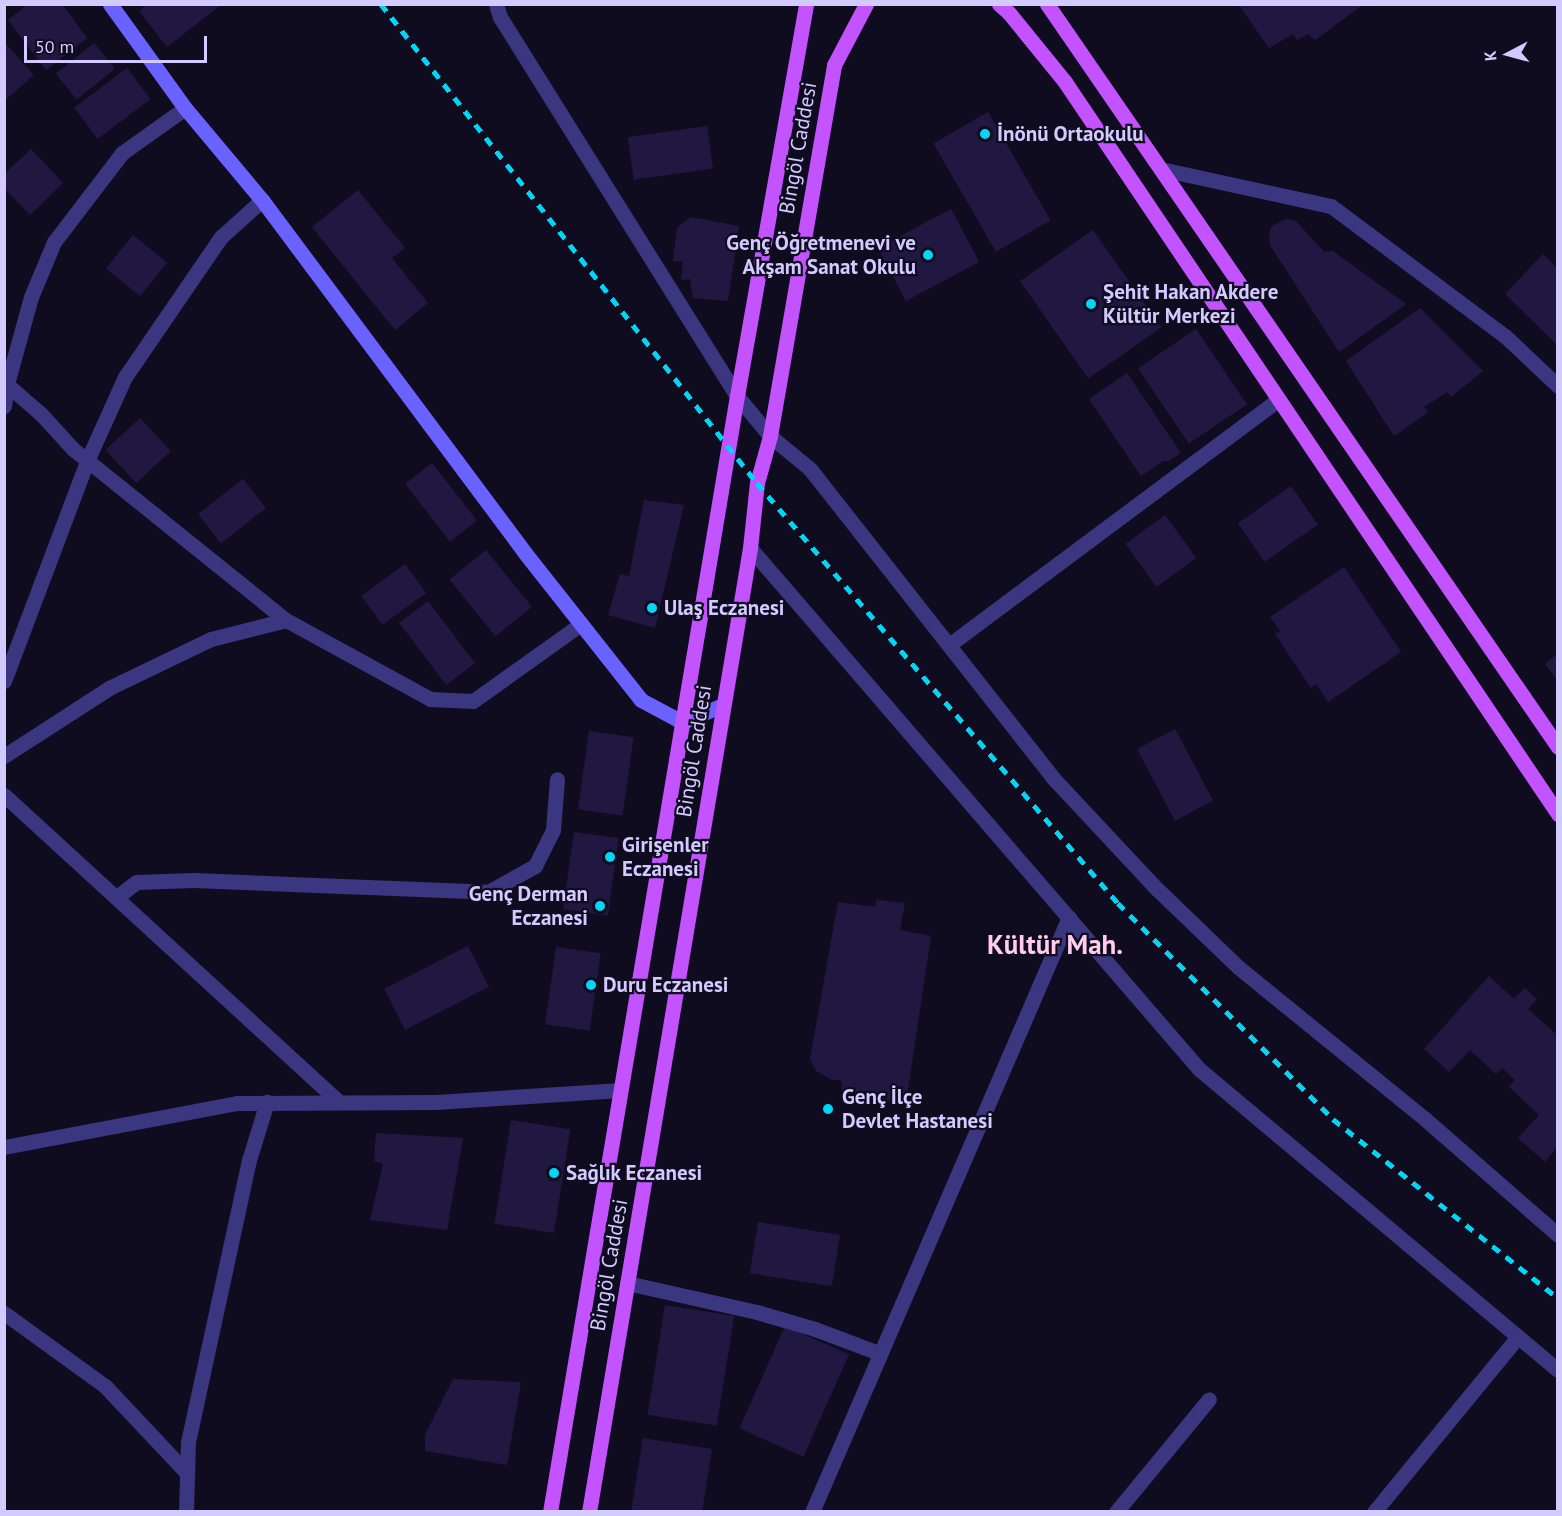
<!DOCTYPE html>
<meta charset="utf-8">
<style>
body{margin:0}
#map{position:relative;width:1562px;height:1516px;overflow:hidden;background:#100c20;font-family:"PT Sans",sans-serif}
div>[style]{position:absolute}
.building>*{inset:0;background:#211841;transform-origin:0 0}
.street>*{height:15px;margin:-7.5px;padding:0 7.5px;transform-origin:7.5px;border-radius:7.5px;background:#3b3680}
.secondary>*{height:15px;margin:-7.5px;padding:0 7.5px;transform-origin:7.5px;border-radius:7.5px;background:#6a62ff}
.primary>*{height:15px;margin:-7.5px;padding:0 7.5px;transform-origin:7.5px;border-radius:7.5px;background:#c352ff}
.rail>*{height:4.5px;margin-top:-2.25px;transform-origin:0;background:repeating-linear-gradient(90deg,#00d7f6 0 9px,transparent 0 17px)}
.dots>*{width:16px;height:16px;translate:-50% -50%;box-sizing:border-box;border:3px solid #100c20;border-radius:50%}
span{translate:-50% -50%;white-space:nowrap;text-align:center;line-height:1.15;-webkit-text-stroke:4.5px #100c20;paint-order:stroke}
.poi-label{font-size:21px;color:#d3cbff;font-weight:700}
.left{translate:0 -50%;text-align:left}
.right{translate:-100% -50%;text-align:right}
.street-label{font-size:21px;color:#d3cbff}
.district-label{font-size:27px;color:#ffcdeb;font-weight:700}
.frame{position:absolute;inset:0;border:6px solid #d3cbff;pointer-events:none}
.north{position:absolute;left:1478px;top:24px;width:60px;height:60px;-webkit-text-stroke:4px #100c20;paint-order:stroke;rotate:264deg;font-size:16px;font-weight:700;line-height:24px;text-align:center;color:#d3cbff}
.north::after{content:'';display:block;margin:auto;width:21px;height:27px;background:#d3cbff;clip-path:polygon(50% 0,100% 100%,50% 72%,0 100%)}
.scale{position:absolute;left:24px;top:36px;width:183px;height:27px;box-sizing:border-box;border:3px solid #d3cbff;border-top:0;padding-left:8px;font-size:18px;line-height:21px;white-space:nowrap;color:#d3cbff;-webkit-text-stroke:4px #100c20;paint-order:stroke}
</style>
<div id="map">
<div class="building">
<i style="clip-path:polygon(28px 4px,62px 4px,87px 38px,46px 70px,8px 20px)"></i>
<i style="clip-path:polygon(147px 4px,222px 4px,167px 47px,139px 11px)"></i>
<i style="clip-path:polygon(1238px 4px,1364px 4px,1315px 40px,1308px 34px,1297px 40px,1293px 34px,1269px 48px)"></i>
<i style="clip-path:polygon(4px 42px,34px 75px,4px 101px)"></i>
<i style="left:94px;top:43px;width:33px;height:49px;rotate:51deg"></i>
<i style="left:127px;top:68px;width:39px;height:66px;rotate:53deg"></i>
<i style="left:988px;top:112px;width:125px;height:63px;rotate:60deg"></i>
<i style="left:707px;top:126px;width:43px;height:80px;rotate:82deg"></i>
<i style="clip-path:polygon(31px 149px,63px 183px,30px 215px,4px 188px,4px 174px)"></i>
<i style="clip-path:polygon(358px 190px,405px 248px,392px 258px,428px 303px,395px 330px,312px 227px)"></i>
<i style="left:951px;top:209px;width:60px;height:83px;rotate:62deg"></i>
<i style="clip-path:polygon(690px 217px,739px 226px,728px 301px,693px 298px,690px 279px,681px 280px,683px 261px,673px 261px,677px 228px)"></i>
<i style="clip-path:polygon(1286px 219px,1296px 221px,1324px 252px,1333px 251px,1406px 304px,1339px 352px,1270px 245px,1269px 234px,1272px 226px)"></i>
<i style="left:1093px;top:230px;width:119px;height:89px;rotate:55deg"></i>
<i style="left:133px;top:235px;width:44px;height:43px;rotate:39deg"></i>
<i style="clip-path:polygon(1543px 254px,1557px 268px,1557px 345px,1505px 294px)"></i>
<i style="clip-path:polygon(1420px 308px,1483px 371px,1451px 397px,1447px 392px,1424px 407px,1428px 412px,1394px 436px,1346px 361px)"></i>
<i style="left:1196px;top:329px;width:91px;height:70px;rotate:56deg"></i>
<i style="clip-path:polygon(1127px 373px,1181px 453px,1169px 461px,1163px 461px,1141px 476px,1089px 399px)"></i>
<i style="left:140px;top:418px;width:45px;height:47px;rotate:47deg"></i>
<i style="left:432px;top:463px;width:73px;height:34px;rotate:52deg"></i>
<i style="left:243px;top:479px;width:37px;height:57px;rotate:52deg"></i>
<i style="left:1291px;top:486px;width:47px;height:65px;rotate:55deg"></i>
<i style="clip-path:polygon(644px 500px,684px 505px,655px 628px,608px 615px,620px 574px,629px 576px)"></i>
<i style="left:1165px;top:515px;width:53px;height:49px;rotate:54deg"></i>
<i style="left:486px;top:550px;width:73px;height:47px;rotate:51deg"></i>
<i style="left:405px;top:564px;width:36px;height:54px;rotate:54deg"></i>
<i style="clip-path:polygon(1344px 567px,1401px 652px,1328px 702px,1316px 684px,1311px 688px,1275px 634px,1280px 631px,1270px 617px)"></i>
<i style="left:428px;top:601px;width:78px;height:36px;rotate:53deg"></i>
<i style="clip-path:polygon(1557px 654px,1557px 680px,1545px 664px)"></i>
<i style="left:1175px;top:729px;width:81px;height:43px;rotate:62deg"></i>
<i style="left:589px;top:731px;width:45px;height:79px;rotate:8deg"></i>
<i style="left:574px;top:832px;width:45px;height:78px;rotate:8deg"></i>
<i style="clip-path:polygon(877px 900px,905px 903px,900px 930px,931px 936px,906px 1103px,842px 1094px,841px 1080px,832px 1080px,816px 1071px,810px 1059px,838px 902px,875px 907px)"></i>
<i style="left:468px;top:946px;width:46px;height:94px;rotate:63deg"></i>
<i style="left:556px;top:947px;width:45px;height:78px;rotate:8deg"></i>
<i style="clip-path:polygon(1489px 976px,1514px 999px,1525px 988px,1537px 999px,1528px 1009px,1557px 1035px,1557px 1147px,1545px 1162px,1518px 1138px,1539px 1115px,1509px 1087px,1515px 1080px,1502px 1068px,1496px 1074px,1470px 1050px,1449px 1072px,1424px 1049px)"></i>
<i style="left:511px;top:1120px;width:60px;height:105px;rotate:9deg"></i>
<i style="clip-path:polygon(376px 1133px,463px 1138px,447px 1230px,370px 1220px,383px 1164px,374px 1161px)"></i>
<i style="left:758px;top:1222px;width:83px;height:52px;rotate:9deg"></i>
<i style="left:665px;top:1305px;width:70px;height:111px;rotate:9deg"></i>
<i style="left:785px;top:1326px;width:70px;height:112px;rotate:24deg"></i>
<i style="clip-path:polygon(453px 1379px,521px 1382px,507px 1465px,425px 1451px,425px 1435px)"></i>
<i style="clip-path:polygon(643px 1438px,712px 1449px,702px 1512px,631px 1512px)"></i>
</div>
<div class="street">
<i style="left:496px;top:4px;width:14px;rotate:73deg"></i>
<i style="left:500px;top:17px;width:447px;rotate:58deg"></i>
<i style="left:737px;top:396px;width:52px;rotate:50.5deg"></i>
<i style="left:770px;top:436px;width:52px;rotate:39.5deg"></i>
<i style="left:810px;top:469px;width:395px;rotate:51.8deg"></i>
<i style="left:1054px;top:779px;width:151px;rotate:46.9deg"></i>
<i style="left:1157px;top:889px;width:112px;rotate:43.9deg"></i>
<i style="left:1238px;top:967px;width:241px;rotate:39.1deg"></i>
<i style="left:1425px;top:1119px;width:176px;rotate:41.1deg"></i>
<i style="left:1161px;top:169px;width:174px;rotate:12.3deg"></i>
<i style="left:1331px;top:206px;width:217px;rotate:36.8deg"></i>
<i style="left:1505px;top:336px;width:73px;rotate:43.3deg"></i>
<i style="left:4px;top:382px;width:49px;rotate:40.9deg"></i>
<i style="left:41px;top:414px;width:47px;rotate:47.6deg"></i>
<i style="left:73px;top:449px;width:273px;rotate:38.8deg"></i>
<i style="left:286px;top:620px;width:164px;rotate:28.7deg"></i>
<i style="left:430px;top:699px;width:43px;rotate:2.7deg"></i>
<i style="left:473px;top:701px;width:133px;rotate:-35.5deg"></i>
<i style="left:4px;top:406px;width:22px;rotate:-82deg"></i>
<i style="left:7px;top:384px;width:90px;rotate:-74.6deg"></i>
<i style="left:31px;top:297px;width:60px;rotate:-67.3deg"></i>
<i style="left:54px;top:242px;width:112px;rotate:-52.6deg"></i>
<i style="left:122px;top:153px;width:77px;rotate:-35.5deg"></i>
<i style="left:750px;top:548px;width:688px;rotate:49.25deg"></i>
<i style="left:1199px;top:1069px;width:468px;rotate:40deg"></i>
<i style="left:949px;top:645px;width:410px;rotate:-36.7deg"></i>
<i style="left:4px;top:681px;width:235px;rotate:-69.3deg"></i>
<i style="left:87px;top:461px;width:92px;rotate:-65.7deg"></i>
<i style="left:125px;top:377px;width:170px;rotate:-55.6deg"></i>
<i style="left:221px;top:237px;width:55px;rotate:-42.1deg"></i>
<i style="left:4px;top:756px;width:125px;rotate:-32.9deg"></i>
<i style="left:109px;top:688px;width:113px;rotate:-25.7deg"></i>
<i style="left:211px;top:639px;width:77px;rotate:-14.2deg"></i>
<i style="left:4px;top:795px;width:454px;rotate:42.5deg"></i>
<i style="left:117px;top:897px;width:24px;rotate:-38deg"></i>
<i style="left:136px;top:882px;width:57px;rotate:-2deg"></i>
<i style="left:193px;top:880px;width:295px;rotate:2.3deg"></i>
<i style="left:488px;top:892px;width:54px;rotate:-29deg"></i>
<i style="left:535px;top:866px;width:40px;rotate:-63.4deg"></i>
<i style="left:553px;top:830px;width:51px;rotate:-85.5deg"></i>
<i style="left:4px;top:1147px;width:237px;rotate:-10.7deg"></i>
<i style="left:237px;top:1103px;width:199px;rotate:-0.3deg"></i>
<i style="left:436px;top:1102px;width:185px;rotate:-3.7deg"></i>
<i style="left:627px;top:1283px;width:133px;rotate:12.6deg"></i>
<i style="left:757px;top:1312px;width:60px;rotate:16.3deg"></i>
<i style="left:815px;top:1329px;width:68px;rotate:20.6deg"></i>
<i style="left:4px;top:1313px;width:125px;rotate:35.9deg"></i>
<i style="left:105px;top:1386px;width:120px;rotate:46.7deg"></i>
<i style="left:186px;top:1512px;width:70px;rotate:-88.4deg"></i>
<i style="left:188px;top:1442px;width:289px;rotate:-77.8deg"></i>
<i style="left:249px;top:1160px;width:61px;rotate:-72.8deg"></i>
<i style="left:812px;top:1512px;width:648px;rotate:-66.64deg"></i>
<i style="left:1116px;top:1512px;width:146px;rotate:-50.5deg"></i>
<i style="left:1374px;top:1512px;width:227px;rotate:-50.6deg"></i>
</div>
<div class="secondary">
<i style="left:110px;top:4px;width:128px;rotate:54.2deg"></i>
<i style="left:185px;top:108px;width:120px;rotate:50.1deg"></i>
<i style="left:262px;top:200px;width:440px;rotate:53.3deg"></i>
<i style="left:525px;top:553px;width:187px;rotate:51.7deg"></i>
<i style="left:641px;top:700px;width:47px;rotate:28.2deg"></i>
<i style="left:682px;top:722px;width:44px;rotate:-22.5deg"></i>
</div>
<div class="primary">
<i style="left:999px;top:4px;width:13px;rotate:42deg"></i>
<i style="left:1009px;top:13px;width:89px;rotate:50.9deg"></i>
<i style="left:1065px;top:82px;width:883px;rotate:56.04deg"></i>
<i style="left:1047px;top:4px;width:902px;rotate:55.48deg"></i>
<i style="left:550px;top:1512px;width:1132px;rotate:-80.49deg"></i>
<i style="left:737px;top:396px;width:398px;rotate:-80deg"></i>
<i style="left:589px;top:1512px;width:977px;rotate:-80.52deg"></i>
<i style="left:750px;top:548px;width:65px;rotate:-83.9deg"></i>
<i style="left:757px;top:483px;width:49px;rotate:-74.5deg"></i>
<i style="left:770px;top:436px;width:376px;rotate:-80.2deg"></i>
<i style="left:834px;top:65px;width:69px;rotate:-62.3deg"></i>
</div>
<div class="rail">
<i style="left:381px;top:4px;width:609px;rotate:51.87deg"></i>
<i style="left:757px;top:483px;width:554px;rotate:49.32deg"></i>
<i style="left:1118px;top:903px;width:305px;rotate:45.1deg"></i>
<i style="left:1333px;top:1119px;width:288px;rotate:38.5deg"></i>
</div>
<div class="dots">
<i style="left:985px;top:134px;background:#00d7f6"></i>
<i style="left:928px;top:255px;background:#00d7f6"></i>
<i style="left:1091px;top:304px;background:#00d7f6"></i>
<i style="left:652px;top:608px;background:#00d7f6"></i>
<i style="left:610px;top:857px;background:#00d7f6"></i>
<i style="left:600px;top:906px;background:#00d7f6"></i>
<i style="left:591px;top:985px;background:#00d7f6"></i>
<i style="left:828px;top:1109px;background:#00d7f6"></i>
<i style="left:554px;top:1173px;background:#00d7f6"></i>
</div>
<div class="poi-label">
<span class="left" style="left:997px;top:134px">İnönü Ortaokulu</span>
<span class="right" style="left:916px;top:255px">Genç Öğretmenevi ve<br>Akşam Sanat Okulu</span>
<span class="left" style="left:1103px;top:304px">Şehit Hakan Akdere<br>Kültür Merkezi</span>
<span class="left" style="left:664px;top:608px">Ulaş Eczanesi</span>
<span class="left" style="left:622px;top:857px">Girişenler<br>Eczanesi</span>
<span class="right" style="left:588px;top:906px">Genç Derman<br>Eczanesi</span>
<span class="left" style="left:603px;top:985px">Duru Eczanesi</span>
<span class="left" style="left:842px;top:1109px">Genç İlçe<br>Devlet Hastanesi</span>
<span class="left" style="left:566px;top:1173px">Sağlık Eczanesi</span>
</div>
<div class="street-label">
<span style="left:798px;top:148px;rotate:-80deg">Bingöl Caddesi</span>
<span style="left:694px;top:751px;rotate:-81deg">Bingöl Caddesi</span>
<span style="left:609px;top:1265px;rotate:-80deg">Bingöl Caddesi</span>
</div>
<div class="district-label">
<span style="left:1055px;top:945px">Kültür Mah.</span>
</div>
<div class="frame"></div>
<div class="north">K</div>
<div class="scale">50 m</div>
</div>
